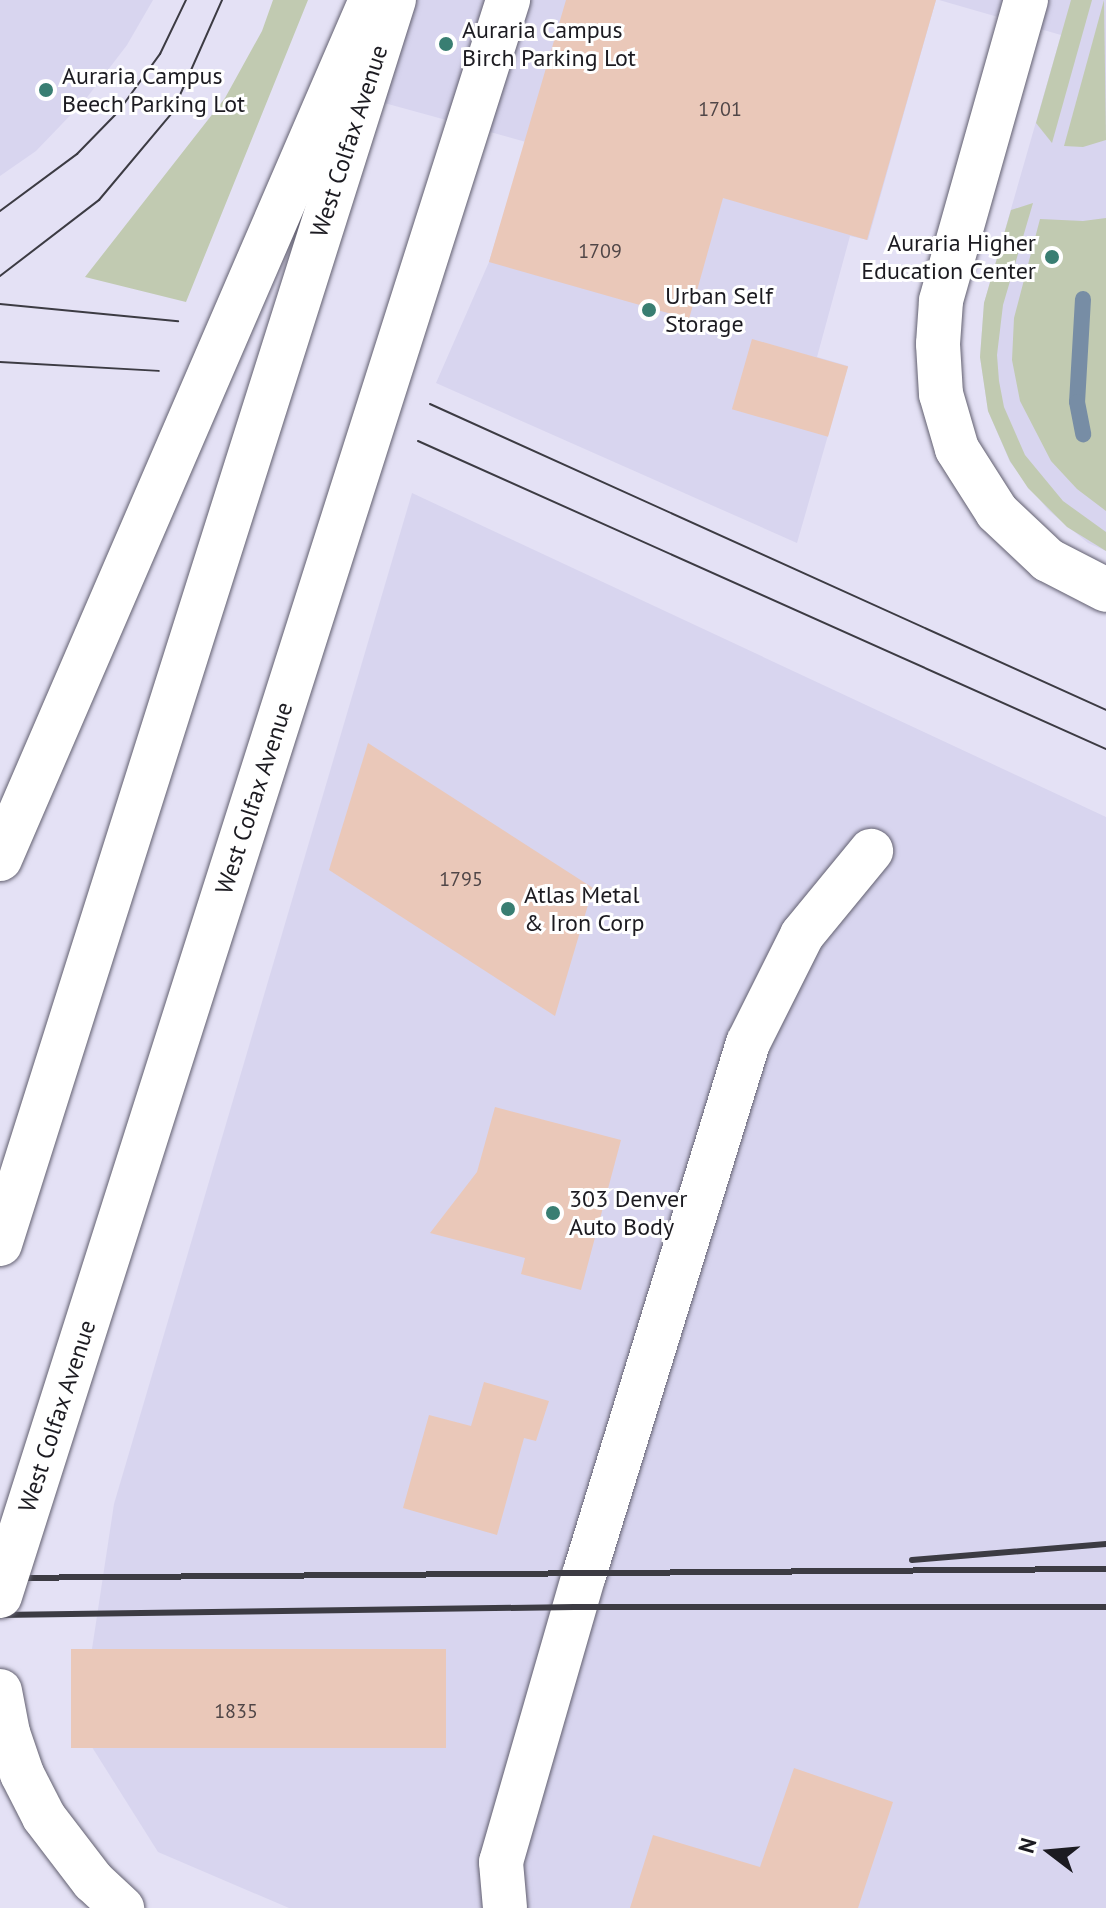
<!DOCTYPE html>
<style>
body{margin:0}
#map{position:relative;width:1106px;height:1908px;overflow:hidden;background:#e4e1f5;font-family:"PT Sans",sans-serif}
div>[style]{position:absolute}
.built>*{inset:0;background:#d8d5ef}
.green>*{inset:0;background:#c1cab1}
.stream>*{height:16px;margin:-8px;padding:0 8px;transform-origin:8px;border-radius:8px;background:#778da5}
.building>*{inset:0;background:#eac8b9;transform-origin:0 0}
.roads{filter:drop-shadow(0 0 2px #626070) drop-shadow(0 0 2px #626070)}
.minor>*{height:44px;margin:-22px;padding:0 22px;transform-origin:22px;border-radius:22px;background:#fff}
.motorway>*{height:44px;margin:-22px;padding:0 22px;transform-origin:22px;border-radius:22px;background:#fff}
.tram>*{height:2px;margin:-1px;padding:0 1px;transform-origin:1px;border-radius:1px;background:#3c3b43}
.rail>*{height:6px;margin:-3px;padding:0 3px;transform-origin:3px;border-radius:3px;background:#3c3b43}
.bridges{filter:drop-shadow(0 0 2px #626070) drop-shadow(0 0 2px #626070)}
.primary-bridge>*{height:44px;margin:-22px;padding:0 22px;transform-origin:22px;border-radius:22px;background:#fff}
.motorway-bridge>*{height:44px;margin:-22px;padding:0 22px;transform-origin:22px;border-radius:22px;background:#fff}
.dots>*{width:22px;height:22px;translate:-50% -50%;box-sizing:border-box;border:4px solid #fff;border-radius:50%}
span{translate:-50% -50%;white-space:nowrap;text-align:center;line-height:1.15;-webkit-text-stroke:6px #fff;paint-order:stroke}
.number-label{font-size:20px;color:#504647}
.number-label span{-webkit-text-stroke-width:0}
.poi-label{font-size:24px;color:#1c1b21}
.left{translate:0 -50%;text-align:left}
.right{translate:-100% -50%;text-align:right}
.street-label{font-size:24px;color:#1c1b21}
.north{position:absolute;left:1010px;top:1812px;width:80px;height:80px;-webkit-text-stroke:6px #fff;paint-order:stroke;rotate:286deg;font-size:22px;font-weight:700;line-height:32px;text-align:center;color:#1c1b21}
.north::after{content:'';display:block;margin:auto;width:28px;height:36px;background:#1c1b21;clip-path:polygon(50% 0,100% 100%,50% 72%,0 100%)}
</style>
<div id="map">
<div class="built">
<i style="clip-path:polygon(0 0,153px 0,127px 45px,85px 100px,36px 151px,0 176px)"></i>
<i style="clip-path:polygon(351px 0,936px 0,868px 240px,850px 236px,817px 357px,848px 366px,797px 543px,436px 383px,489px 262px,526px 142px,326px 87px)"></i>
<i style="clip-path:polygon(939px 0,1106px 0,1106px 551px,1088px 543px,1048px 510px,1010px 462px,988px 411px,980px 357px,984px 303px,1061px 35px)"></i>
<i style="clip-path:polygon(412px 493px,1106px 817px,1106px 1908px,289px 1908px,158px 1852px,80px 1728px,114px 1504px)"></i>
</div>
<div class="green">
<i style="clip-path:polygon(273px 0,308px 0,186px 302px,85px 277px,225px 98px,262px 31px)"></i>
<i style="clip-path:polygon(1071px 0,1092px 0,1052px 143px,1036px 123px)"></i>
<i style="clip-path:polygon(1104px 0,1106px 140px,1083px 147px,1064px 146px)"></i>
<i style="clip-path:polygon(1033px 203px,1003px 305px,997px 355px,999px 381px,1004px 407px,1025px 455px,1063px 501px,1106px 532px,1106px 551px,1067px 527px,1028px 488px,1010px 461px,988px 411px,980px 357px,984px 303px,1011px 210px)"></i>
<i style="clip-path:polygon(1106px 218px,1106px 511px,1077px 489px,1051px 461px,1020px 401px,1012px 360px,1014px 318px,1040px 219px,1083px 221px)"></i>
</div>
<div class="stream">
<i style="left:1083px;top:299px;width:103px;rotate:93.3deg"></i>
<i style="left:1077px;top:402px;width:33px;rotate:79deg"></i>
</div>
<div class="building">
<i style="clip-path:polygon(566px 0,936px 0,867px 240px,723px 198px,689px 319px,489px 262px)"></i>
<i style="left:752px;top:339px;width:100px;height:73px;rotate:16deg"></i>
<i style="clip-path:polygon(368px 743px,593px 888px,555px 1016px,329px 870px)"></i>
<i style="clip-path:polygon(495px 1107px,621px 1140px,581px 1290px,521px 1274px,525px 1258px,430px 1233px,477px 1172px)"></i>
<i style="clip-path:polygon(484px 1382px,549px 1401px,536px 1441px,524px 1438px,497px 1535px,403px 1508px,429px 1415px,471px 1426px)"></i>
<i style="left:446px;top:1649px;width:99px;height:375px;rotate:90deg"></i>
<i style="clip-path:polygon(794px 1768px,893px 1802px,858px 1908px,630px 1908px,653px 1835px,760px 1867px)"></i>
</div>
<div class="roads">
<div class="minor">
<i style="left:1026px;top:0;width:313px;rotate:105.8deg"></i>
<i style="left:941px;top:301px;width:43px;rotate:94deg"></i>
<i style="left:938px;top:344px;width:50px;rotate:86.6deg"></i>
<i style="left:941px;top:394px;width:57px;rotate:73.8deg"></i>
<i style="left:957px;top:449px;width:75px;rotate:57.6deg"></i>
<i style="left:997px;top:512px;width:70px;rotate:43.3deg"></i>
<i style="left:1048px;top:560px;width:65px;rotate:27.3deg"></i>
<i style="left:505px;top:1908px;width:46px;rotate:-95deg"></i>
<i style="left:501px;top:1862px;width:299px;rotate:-73.9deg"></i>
<i style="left:584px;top:1575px;width:557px;rotate:-72.87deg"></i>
<i style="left:748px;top:1043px;width:121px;rotate:-63.4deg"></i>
<i style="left:802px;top:935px;width:109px;rotate:-50.6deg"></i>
</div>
<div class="motorway">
<i style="left:0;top:1691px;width:43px;rotate:79.2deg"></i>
<i style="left:8px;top:1733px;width:43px;rotate:71.1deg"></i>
<i style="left:22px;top:1774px;width:48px;rotate:62.9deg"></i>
<i style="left:44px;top:1817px;width:81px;rotate:52.6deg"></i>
<i style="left:93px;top:1881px;width:40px;rotate:43deg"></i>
</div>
</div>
<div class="tram">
<i style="left:0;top:211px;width:96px;rotate:-36.5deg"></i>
<i style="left:77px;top:154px;width:59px;rotate:-45.7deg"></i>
<i style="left:118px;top:112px;width:72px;rotate:-54.1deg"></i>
<i style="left:160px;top:54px;width:60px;rotate:-64.3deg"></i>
<i style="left:0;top:276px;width:125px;rotate:-37.5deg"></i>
<i style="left:99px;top:200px;width:114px;rotate:-50deg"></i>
<i style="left:172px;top:113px;width:124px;rotate:-66.1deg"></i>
<i style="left:0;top:304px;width:179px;rotate:5.5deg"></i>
<i style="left:0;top:362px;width:159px;rotate:3.2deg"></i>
<i style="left:430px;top:404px;width:742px;rotate:24.35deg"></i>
<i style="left:418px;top:441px;width:754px;rotate:24.12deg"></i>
</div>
<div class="rail">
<i style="left:912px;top:1560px;width:195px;rotate:-4.7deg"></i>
<i style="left:0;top:1578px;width:1106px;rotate:-0.47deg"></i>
<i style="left:0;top:1615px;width:574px;rotate:-0.8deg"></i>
<i style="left:574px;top:1607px;width:532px"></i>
</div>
<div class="bridges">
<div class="primary-bridge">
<i style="left:0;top:1244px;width:1305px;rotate:-72.43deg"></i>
<i style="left:0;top:1596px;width:1675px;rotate:-72.34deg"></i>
</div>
<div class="motorway-bridge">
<i style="left:0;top:859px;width:936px;rotate:-66.64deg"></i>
</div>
</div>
<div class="dots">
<i style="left:446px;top:44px;background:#397e72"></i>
<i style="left:46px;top:90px;background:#397e72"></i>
<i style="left:1052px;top:257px;background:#397e72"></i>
<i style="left:649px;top:310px;background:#397e72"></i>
<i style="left:508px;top:909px;background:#397e72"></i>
<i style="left:553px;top:1213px;background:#397e72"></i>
</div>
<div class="number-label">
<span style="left:720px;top:109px">1701</span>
<span style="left:600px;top:251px">1709</span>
<span style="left:461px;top:879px">1795</span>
<span style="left:236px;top:1711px">1835</span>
</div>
<div class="poi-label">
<span class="left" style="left:462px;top:44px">Auraria Campus<br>Birch Parking Lot</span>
<span class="left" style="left:62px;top:90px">Auraria Campus<br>Beech Parking Lot</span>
<span class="right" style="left:1036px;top:257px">Auraria Higher<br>Education Center</span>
<span class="left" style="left:665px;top:310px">Urban Self<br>Storage</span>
<span class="left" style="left:524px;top:909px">Atlas Metal<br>&amp; Iron Corp</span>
<span class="left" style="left:569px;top:1213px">303 Denver<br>Auto Body</span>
</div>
<div class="street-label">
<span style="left:349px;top:141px;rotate:-72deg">West Colfax Avenue</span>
<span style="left:254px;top:798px;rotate:-72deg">West Colfax Avenue</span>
<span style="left:57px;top:1416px;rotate:-72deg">West Colfax Avenue</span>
</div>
<div class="north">N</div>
</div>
